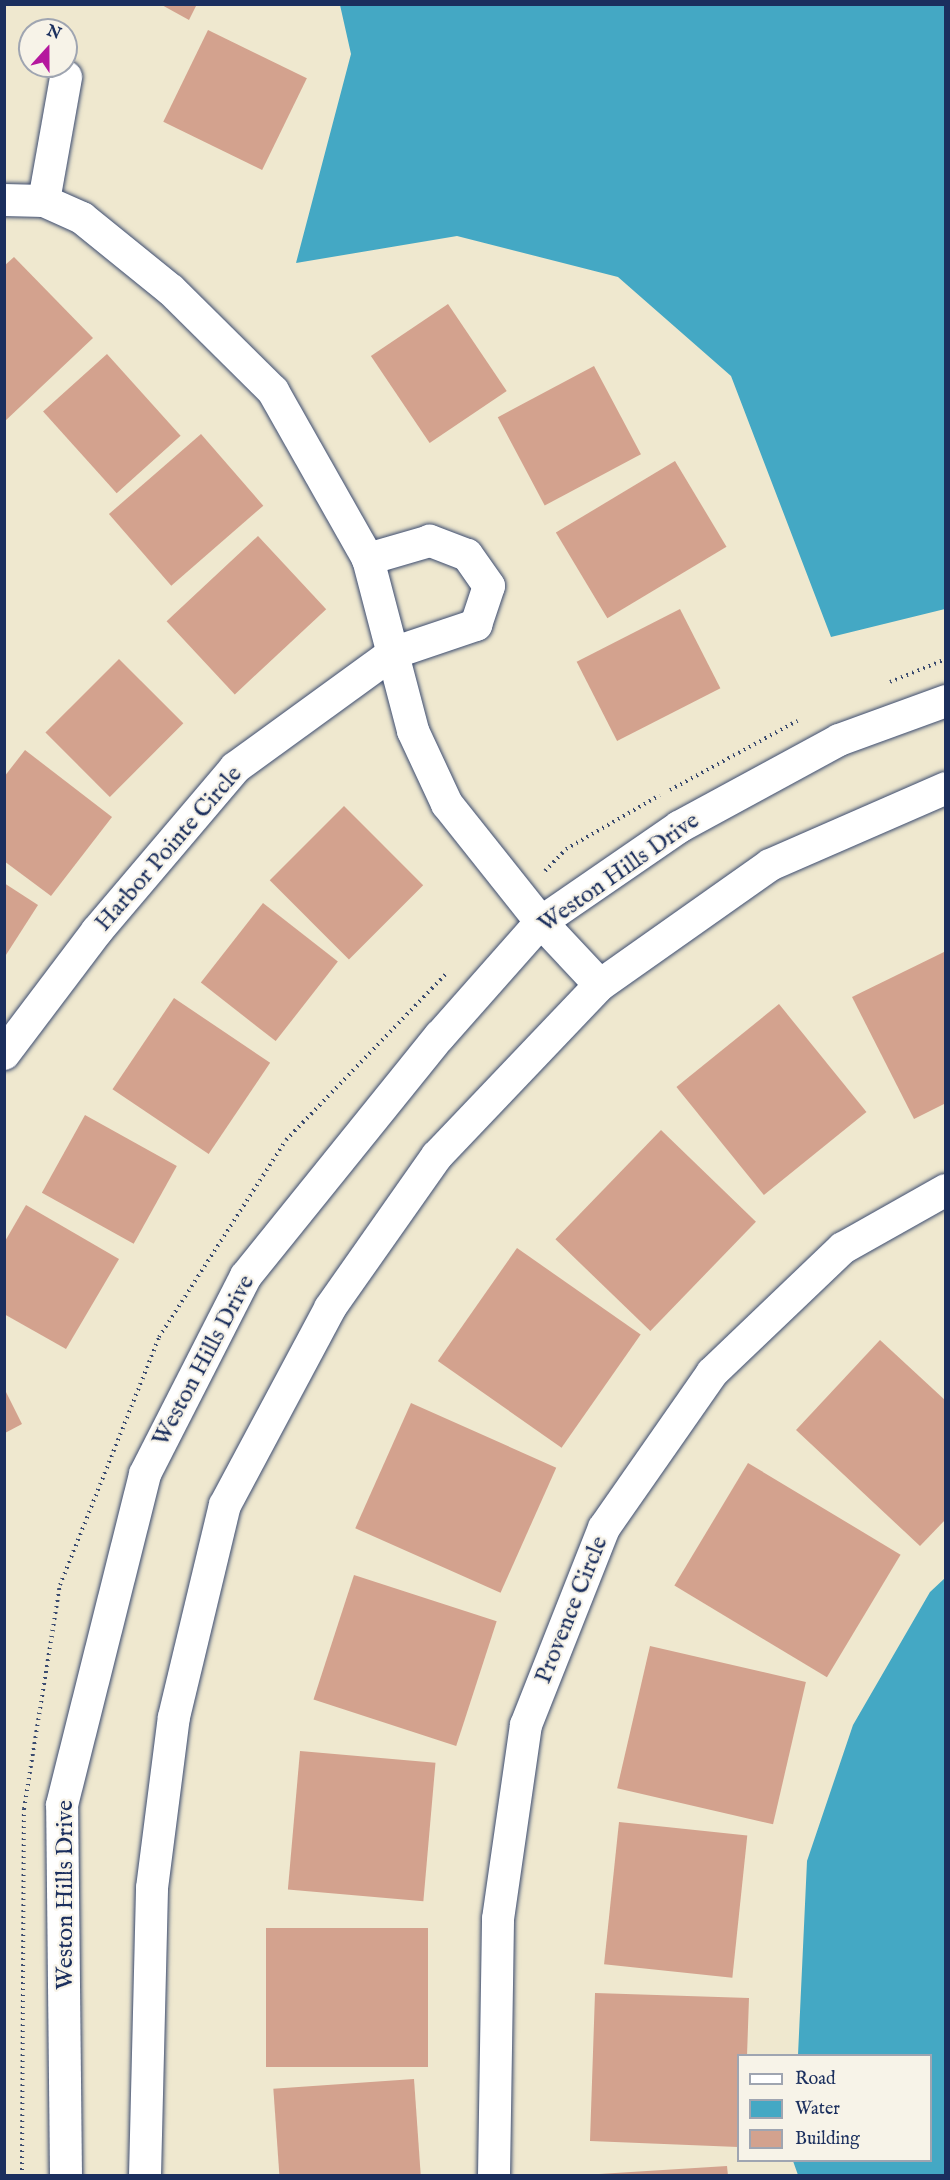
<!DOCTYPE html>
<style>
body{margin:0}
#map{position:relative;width:950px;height:2180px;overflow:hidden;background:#efe8cf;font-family:"IM FELL English",serif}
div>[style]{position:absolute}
.water>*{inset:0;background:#44a8c4}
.building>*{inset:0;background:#d3a28e;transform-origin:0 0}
.path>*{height:4px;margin-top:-2px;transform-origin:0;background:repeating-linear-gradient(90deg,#3b4b6f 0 1.5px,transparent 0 6px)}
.roads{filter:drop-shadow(0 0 2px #3b4b6f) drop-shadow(0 0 2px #3b4b6f)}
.minor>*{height:32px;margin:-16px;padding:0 16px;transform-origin:16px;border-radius:16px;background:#fff}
span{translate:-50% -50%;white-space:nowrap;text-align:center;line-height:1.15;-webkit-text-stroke:4.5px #f7f3e8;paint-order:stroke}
.street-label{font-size:24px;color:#1b2f5e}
.frame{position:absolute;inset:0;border:6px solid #1b2f5e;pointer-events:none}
.legend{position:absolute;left:737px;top:2054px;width:195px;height:108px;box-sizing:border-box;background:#f7f3e8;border:2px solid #9fa5b1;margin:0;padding:8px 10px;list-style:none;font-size:18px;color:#1b2f5e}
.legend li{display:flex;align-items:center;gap:12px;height:30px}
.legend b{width:30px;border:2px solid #9fa5b1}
.north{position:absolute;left:18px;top:18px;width:60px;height:60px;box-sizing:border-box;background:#f7f3e8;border:2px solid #9fa5b1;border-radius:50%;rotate:21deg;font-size:16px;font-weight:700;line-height:24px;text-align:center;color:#1b2f5e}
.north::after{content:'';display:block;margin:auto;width:21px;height:27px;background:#b5179e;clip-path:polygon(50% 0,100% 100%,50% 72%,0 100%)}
</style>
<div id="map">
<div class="water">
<i style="clip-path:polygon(340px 5px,945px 5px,945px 609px,831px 637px,731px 376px,618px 277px,457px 236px,296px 263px,351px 54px)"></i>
<i style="clip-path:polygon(945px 1578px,945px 2175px,798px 2175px,793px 2161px,930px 2160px,930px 2056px,798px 2055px,807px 1861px,853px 1725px,930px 1592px)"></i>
</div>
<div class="building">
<i style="clip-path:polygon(160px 4px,197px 4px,189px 20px)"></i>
<i style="left:208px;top:30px;width:110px;height:102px;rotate:26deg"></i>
<i style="clip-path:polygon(14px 257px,93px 338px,4px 422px,4px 266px)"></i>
<i style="left:448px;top:304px;width:105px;height:93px;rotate:56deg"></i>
<i style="left:107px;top:354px;width:110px;height:86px;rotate:48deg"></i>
<i style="left:594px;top:366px;width:100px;height:109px;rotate:62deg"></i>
<i style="left:201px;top:434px;width:95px;height:122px;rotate:49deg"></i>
<i style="left:675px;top:461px;width:100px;height:139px;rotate:59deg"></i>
<i style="left:258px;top:536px;width:100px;height:125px;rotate:47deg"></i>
<i style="left:680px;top:609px;width:89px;height:116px;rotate:63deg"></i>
<i style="left:119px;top:659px;width:91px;height:104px;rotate:45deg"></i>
<i style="clip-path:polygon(25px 750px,112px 817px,51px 896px,4px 861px,4px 777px)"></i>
<i style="left:344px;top:806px;width:112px;height:105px;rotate:45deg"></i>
<i style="clip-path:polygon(4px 883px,38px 905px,4px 958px)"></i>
<i style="left:263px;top:903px;width:95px;height:101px;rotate:38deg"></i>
<i style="clip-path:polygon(946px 951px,946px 1103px,914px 1119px,852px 997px)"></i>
<i style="left:174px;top:998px;width:116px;height:110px;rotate:34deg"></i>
<i style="left:779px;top:1004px;width:139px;height:132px;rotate:51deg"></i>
<i style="left:85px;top:1115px;width:105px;height:89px;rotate:29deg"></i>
<i style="left:661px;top:1130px;width:132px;height:152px;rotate:44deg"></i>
<i style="clip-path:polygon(26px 1205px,119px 1259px,66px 1349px,4px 1314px,4px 1243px)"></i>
<i style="left:517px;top:1248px;width:151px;height:138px;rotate:35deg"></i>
<i style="clip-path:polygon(880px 1340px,946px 1401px,946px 1519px,920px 1546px,796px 1430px)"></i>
<i style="clip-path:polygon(5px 1390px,22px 1424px,5px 1433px)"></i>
<i style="left:411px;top:1403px;width:159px;height:137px;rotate:24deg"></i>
<i style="left:748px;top:1463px;width:178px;height:143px;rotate:31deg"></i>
<i style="left:354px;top:1575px;width:150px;height:131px;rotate:18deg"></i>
<i style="left:650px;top:1646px;width:160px;height:146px;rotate:13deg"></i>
<i style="left:300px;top:1751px;width:136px;height:139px;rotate:5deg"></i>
<i style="left:619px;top:1822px;width:129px;height:143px;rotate:6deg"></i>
<i style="left:266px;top:1928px;width:162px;height:139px"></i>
<i style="clip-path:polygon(595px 1993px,749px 1998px,747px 2056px,738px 2056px,738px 2147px,590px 2141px)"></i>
<i style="left:414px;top:2079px;width:97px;height:141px;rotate:86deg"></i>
<i style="clip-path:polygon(727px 2166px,728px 2176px,599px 2176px,599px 2174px)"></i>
</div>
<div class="path">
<i style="left:890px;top:682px;width:61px;rotate:-22.3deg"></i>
<i style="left:670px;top:790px;width:145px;rotate:-28.5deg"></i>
<i style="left:545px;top:871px;width:30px;rotate:-46deg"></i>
<i style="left:566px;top:849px;width:108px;rotate:-29.9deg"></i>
<i style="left:22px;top:2176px;width:367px;rotate:-89.7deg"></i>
<i style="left:24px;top:1809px;width:227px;rotate:-80.9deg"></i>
<i style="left:60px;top:1585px;width:267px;rotate:-68.2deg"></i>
<i style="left:159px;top:1337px;width:234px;rotate:-57.2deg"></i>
<i style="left:286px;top:1140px;width:231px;rotate:-46.1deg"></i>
</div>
<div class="roads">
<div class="minor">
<i style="left:4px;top:200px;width:40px;rotate:1.4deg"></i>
<i style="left:44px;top:201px;width:42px;rotate:24.1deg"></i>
<i style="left:82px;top:218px;width:114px;rotate:39deg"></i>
<i style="left:171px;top:290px;width:144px;rotate:44.7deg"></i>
<i style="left:273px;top:391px;width:193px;rotate:60.5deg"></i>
<i style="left:368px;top:559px;width:178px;rotate:75.3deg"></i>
<i style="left:413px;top:731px;width:81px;rotate:65deg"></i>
<i style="left:447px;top:804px;width:151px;rotate:51.5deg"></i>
<i style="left:541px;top:922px;width:86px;rotate:46.9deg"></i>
<i style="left:44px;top:201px;width:126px;rotate:-79.9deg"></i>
<i style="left:4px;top:1054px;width:154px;rotate:-52.9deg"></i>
<i style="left:97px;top:931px;width:214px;rotate:-49.7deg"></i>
<i style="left:235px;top:768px;width:195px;rotate:-36deg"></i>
<i style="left:393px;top:653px;width:88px;rotate:-18.6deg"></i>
<i style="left:476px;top:625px;width:41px;rotate:-71.6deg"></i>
<i style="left:489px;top:586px;width:38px;rotate:-125deg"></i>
<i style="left:467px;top:555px;width:40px;rotate:-159deg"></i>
<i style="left:430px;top:541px;width:65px;rotate:163.8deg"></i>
<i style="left:66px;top:2176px;width:371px;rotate:-90.6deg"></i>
<i style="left:62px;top:1805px;width:341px;rotate:-75.9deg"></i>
<i style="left:145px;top:1474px;width:222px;rotate:-63deg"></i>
<i style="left:246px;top:1276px;width:309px;rotate:-51.1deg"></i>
<i style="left:440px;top:1036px;width:152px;rotate:-48.5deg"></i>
<i style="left:541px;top:922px;width:168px;rotate:-34.5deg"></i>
<i style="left:679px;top:827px;width:182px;rotate:-28.5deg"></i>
<i style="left:839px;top:740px;width:114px;rotate:-20deg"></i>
<i style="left:145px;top:2176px;width:288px;rotate:-88.6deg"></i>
<i style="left:152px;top:1888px;width:172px;rotate:-82.7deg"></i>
<i style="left:174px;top:1717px;width:218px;rotate:-76.5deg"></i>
<i style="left:225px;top:1505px;width:223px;rotate:-61.9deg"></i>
<i style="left:330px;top:1308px;width:186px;rotate:-54.9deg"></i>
<i style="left:437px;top:1156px;width:236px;rotate:-46.4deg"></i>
<i style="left:600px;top:985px;width:208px;rotate:-35.2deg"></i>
<i style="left:770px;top:865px;width:192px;rotate:-23.6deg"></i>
<i style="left:494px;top:2176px;width:257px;rotate:-89.1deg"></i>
<i style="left:498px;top:1919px;width:196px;rotate:-81.8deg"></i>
<i style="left:526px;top:1725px;width:212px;rotate:-68.4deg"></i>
<i style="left:604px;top:1528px;width:189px;rotate:-55.1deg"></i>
<i style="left:712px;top:1373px;width:181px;rotate:-43.7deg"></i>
<i style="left:843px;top:1248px;width:118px;rotate:-29.4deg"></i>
</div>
</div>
<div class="street-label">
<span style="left:169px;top:849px;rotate:-49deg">Harbor Pointe Circle</span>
<span style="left:619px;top:873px;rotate:-35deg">Weston Hills Drive</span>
<span style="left:204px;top:1361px;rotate:-62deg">Weston Hills Drive</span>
<span style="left:572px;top:1610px;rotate:-68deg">Provence Circle</span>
<span style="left:66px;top:1895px;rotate:-90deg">Weston Hills Drive</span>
</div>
<div class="frame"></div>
<ul class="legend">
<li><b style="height:8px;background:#fff"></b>Road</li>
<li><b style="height:16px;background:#44a8c4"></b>Water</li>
<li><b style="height:16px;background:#d3a28e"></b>Building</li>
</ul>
<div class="north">N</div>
</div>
